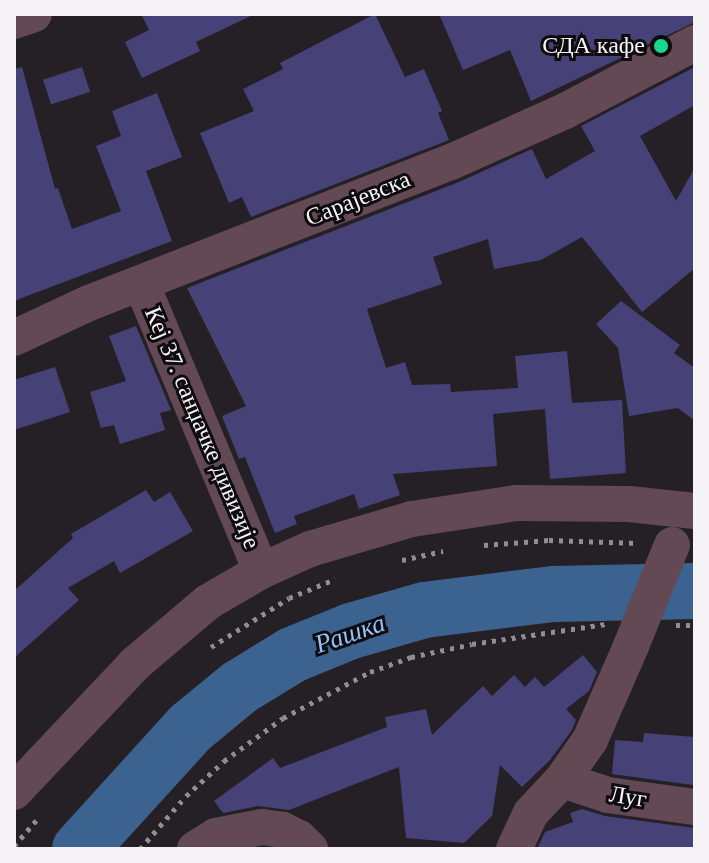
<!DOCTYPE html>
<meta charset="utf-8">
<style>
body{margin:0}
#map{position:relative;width:709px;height:863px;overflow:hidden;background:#252026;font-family:Georgia,serif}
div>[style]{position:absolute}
.river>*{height:56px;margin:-28px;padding:0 28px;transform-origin:28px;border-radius:28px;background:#3c6290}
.building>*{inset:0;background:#464176;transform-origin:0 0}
.path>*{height:5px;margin-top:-2.5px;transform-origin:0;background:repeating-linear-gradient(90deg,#918d92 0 4px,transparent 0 10px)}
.minor>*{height:36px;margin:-18px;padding:0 18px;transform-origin:18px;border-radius:18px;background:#634954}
.minor-bridge>*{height:36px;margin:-18px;padding:0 18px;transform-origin:18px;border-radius:18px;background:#634954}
.dots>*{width:22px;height:22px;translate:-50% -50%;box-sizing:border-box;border:4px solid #0d0b0d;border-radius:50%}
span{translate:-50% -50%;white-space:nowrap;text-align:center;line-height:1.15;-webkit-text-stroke:6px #0d0b0d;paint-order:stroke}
.poi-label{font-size:24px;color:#f6f3f7}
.right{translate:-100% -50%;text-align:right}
.street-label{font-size:24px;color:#f6f3f7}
.water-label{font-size:26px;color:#94c2fa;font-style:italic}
.frame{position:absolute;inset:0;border:16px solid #f6f3f7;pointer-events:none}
</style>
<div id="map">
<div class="river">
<i style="left:80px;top:849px;width:164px;rotate:-47.7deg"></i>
<i style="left:190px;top:728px;width:65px;rotate:-39.4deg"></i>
<i style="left:240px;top:687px;width:61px;rotate:-31.6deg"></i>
<i style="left:292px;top:655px;width:64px;rotate:-22.1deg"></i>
<i style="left:351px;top:631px;width:76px;rotate:-16deg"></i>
<i style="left:424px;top:610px;width:130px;rotate:-7.1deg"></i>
<i style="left:553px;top:594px;width:142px;rotate:-1.2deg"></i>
</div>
<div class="building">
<i style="clip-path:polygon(141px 14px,255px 14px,196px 42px,200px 51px,142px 78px,125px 42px,149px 30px)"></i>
<i style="clip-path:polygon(375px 14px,405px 77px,424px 69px,442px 111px,438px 113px,449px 140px,251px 217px,242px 197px,229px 203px,200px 133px,254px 111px,243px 89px,283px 69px,280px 63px)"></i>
<i style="clip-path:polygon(439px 14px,695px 14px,695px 22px,531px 101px,510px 50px,463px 70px)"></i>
<i style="clip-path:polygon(22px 67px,55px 189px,58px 188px,72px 229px,121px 211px,96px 146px,121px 136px,112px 111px,157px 93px,182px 157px,146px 171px,172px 241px,14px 301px,14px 69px)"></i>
<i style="left:82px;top:67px;width:26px;height:41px;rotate:72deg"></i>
<i style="clip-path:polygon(695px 67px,695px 105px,640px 136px,676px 201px,695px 167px,695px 268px,642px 312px,582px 237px,541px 260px,494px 269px,488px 239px,433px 257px,442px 284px,367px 309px,386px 368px,405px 362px,412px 385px,450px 384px,451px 392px,518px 388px,515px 356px,567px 351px,572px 403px,622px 400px,626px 473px,550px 479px,545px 409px,493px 414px,497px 466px,393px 474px,400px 495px,359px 509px,354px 494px,294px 516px,297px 524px,275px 533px,245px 457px,239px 459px,222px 416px,246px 406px,187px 288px,459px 182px,532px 149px,546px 179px,595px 151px,581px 126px)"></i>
<i style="clip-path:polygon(621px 301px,680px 345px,674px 353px,695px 368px,695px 421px,678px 408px,629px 416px,618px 348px,596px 324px)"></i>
<i style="clip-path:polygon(136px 326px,171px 410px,160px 413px,165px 430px,120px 444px,114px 425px,101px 428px,90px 392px,126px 381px,109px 336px)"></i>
<i style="clip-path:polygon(55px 367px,70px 412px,14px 430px,14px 380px)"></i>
<i style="clip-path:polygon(146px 490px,154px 502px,170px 492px,193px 531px,120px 573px,114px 561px,68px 588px,79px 600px,14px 658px,14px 591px,73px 538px,71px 534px)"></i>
<i style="clip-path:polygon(583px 655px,597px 672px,589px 691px,566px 709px,576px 720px,572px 730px,550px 760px,522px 787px,500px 765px,492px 816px,464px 843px,406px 838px,399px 767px,289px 810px,258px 806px,223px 813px,214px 801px,273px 758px,280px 768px,387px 727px,385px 717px,426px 709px,432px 735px,483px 686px,492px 696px,514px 675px,525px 687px,535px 677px,544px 687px)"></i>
<i style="clip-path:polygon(644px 733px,695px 737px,693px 785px,612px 774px,615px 740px,643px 742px)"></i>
<i style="clip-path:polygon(582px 809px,605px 816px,695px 828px,695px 849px,537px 849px,545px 832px,573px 822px,570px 813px)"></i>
</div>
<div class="path">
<i style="left:484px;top:545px;width:65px;rotate:-4.4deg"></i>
<i style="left:549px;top:540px;width:89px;rotate:1.9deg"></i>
<i style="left:402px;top:560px;width:42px;rotate:-12.4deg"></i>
<i style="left:676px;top:625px;width:19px"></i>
<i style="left:211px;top:647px;width:92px;rotate:-32.1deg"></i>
<i style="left:289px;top:598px;width:50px;rotate:-22.4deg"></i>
<i style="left:14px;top:846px;width:38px;rotate:-49deg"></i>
<i style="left:140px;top:849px;width:70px;rotate:-49deg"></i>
<i style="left:186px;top:796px;width:52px;rotate:-42.6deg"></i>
<i style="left:224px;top:761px;width:73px;rotate:-36.1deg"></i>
<i style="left:283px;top:718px;width:98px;rotate:-27.9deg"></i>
<i style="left:370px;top:672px;width:44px;rotate:-20.1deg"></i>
<i style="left:411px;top:657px;width:62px;rotate:-12deg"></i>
<i style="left:472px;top:644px;width:135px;rotate:-8.5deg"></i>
</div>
<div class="minor">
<i style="left:14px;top:21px;width:21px;rotate:-19deg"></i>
<i style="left:142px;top:285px;width:310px;rotate:67.4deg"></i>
<i style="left:14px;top:338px;width:83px;rotate:-25deg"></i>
<i style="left:89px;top:303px;width:388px;rotate:-21.3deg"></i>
<i style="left:451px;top:162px;width:125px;rotate:-24.1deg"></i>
<i style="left:565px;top:111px;width:147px;rotate:-27.6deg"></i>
<i style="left:562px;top:780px;width:48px;rotate:18.1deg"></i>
<i style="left:608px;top:795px;width:88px;rotate:7.9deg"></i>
<i style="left:14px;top:792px;width:178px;rotate:-46.6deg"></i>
<i style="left:136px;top:663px;width:94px;rotate:-40.3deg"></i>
<i style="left:208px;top:602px;width:61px;rotate:-30.3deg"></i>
<i style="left:261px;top:571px;width:54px;rotate:-24.2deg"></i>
<i style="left:310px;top:549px;width:106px;rotate:-16.4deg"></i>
<i style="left:412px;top:519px;width:106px;rotate:-8.7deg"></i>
<i style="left:517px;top:503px;width:112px;rotate:0.5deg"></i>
<i style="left:629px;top:504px;width:66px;rotate:6.1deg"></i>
<i style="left:195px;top:849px;width:25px;rotate:-32deg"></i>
<i style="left:216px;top:836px;width:47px;rotate:-11.1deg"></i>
<i style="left:262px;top:827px;width:21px;rotate:8deg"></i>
<i style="left:283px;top:830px;width:18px;rotate:27deg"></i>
<i style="left:299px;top:838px;width:16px;rotate:45deg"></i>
<i style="left:514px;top:849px;width:40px;rotate:-65deg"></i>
<i style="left:531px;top:813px;width:45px;rotate:-46.8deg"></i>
<i style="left:562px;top:780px;width:49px;rotate:-55deg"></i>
<i style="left:590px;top:740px;width:103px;rotate:-66.4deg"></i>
</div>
<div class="minor-bridge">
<i style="left:631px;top:646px;width:109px;rotate:-67.9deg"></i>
</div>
<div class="dots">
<i style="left:661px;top:46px;background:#17d989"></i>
</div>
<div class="poi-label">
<span class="right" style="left:645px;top:46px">СДА кафе</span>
</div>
<div class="street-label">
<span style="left:358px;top:199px;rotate:-22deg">Сарајевска</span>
<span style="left:202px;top:428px;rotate:67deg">Кеј 37. санџачке дивизије</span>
<span style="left:628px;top:797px;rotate:9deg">Луг</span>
</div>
<div class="water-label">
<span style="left:350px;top:634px;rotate:-19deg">Рашка</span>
</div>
<div class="frame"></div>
</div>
